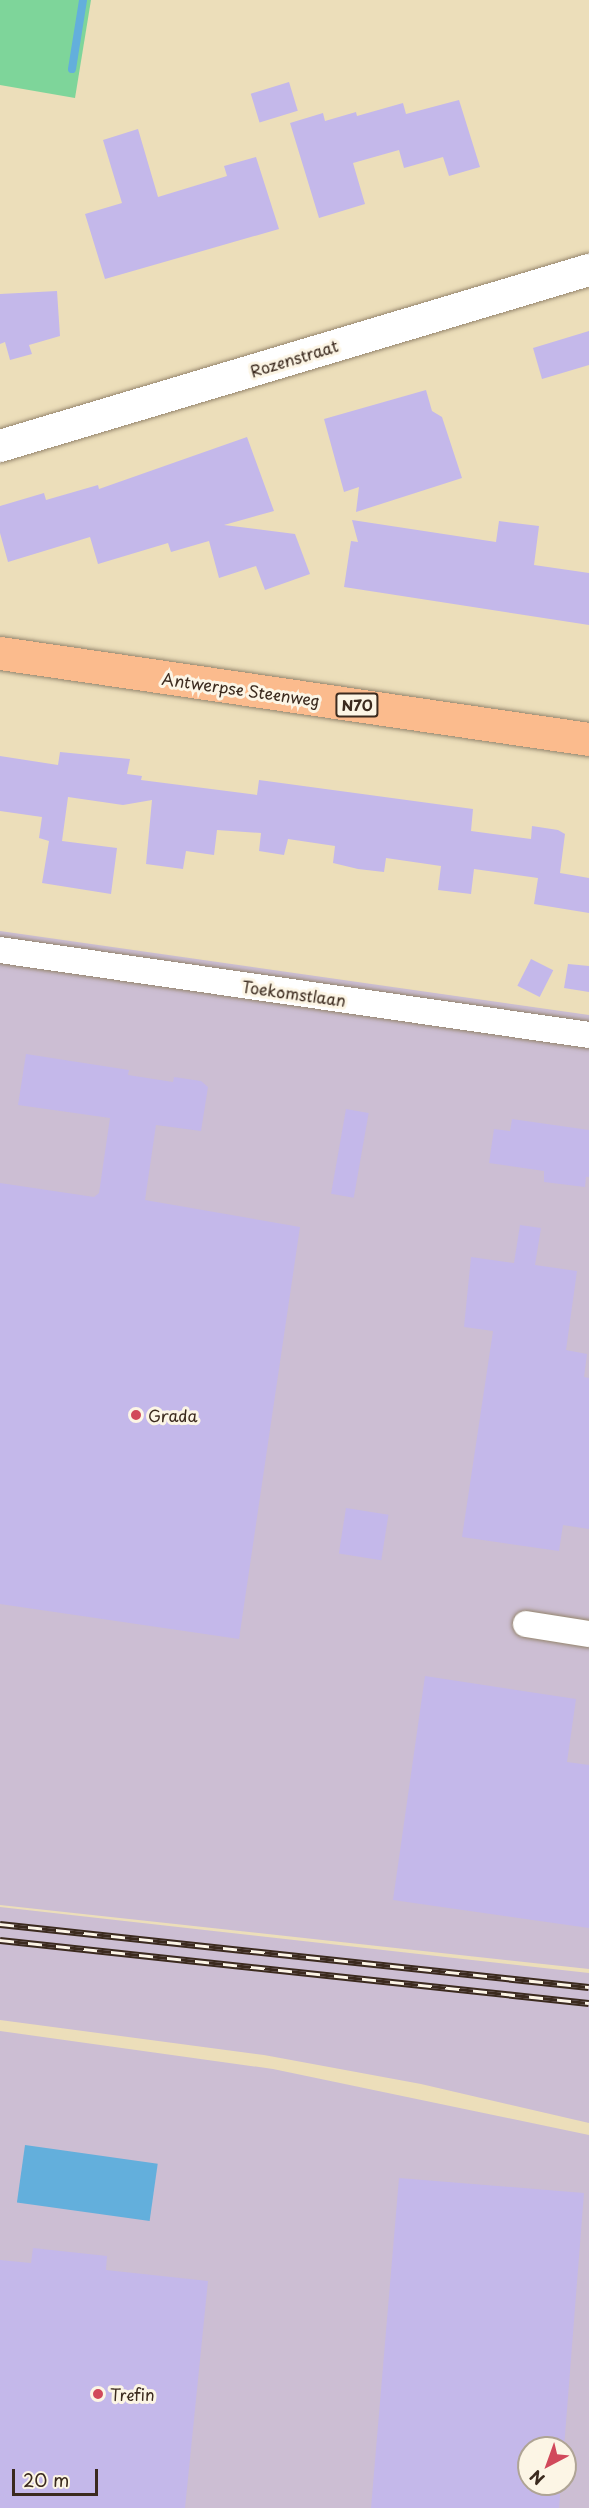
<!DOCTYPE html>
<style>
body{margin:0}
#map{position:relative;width:589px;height:2508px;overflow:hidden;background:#ecdeba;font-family:"Playpen Sans",sans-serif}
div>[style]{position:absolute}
.industrial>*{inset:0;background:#ccbed3}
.green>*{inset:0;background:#7ed59a}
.water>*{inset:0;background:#63afdc;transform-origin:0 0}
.stream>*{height:8px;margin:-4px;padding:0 4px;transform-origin:4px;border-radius:4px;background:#63afdc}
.building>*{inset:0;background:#c4b8ea;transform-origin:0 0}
.roads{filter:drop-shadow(0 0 2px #94846c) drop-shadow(0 0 2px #94846c)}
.minor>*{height:26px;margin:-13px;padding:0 13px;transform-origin:13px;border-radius:13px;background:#fff}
.tertiary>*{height:32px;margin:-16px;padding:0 16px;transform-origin:16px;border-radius:16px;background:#fff}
.primary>*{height:33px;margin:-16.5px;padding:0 16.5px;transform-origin:16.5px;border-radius:16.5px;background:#fbbb8d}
.rail>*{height:7px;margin-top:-3.5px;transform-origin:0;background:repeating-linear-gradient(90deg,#fcf5e5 0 14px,#3b2a1e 0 28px);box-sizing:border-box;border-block:2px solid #3b2a1e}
.dots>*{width:16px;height:16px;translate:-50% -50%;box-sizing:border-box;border:3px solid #fcf5e5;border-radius:50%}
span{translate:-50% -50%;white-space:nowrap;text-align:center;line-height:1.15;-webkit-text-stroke:6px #fcf5e5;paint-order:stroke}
.shield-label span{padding:2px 4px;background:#fcf5e5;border:2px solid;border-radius:4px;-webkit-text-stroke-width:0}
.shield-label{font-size:15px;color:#3b2a1e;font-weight:700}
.street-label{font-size:16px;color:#3b2a1e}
.poi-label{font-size:16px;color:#3b2a1e}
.left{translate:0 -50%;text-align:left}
.north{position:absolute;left:517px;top:2436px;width:60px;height:60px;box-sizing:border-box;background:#fcf5e5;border:2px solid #afa495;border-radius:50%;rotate:221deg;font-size:16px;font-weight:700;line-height:24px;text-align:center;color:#3b2a1e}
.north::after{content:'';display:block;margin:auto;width:21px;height:27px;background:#d1495b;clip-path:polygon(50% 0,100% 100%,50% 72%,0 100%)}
.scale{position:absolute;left:12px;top:2469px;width:86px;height:27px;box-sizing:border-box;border:3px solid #3b2a1e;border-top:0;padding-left:8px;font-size:18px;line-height:21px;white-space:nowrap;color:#3b2a1e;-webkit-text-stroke:4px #fcf5e5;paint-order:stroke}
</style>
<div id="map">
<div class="industrial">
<i style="clip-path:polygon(0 931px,589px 1015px,589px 1969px,0 1905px)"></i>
<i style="clip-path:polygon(0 1907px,589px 1973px,589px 2123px,421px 2084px,264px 2055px,0 2020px)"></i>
<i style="clip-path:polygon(evenodd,0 2031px,273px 2069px,589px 2135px,589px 2508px,0 2508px,0 2031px,529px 2448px,565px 2448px,565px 2484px,529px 2484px,529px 2448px)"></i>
</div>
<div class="green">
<i style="clip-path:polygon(0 0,91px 0,75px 98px,0 85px)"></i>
</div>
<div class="water">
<i style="left:25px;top:2145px;width:134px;height:58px;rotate:8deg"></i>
</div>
<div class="stream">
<i style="left:72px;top:69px;width:70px;rotate:-80.9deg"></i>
</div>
<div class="building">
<i style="left:289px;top:82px;width:30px;height:40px;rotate:73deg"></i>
<i style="clip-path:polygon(459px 100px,480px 167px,449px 176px,443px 157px,404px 168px,399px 150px,353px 163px,365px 204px,319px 218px,290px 123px,323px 113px,325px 121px,356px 112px,357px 116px,403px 103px,406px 114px)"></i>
<i style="clip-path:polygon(138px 129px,158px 197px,227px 176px,224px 166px,256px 157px,279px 229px,105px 279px,85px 214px,122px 203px,103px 140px)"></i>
<i style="clip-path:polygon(57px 291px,60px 336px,29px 345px,32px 354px,10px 360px,5px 342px,0 344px,0 294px)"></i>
<i style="clip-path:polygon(589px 331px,589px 365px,542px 379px,533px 348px)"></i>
<i style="clip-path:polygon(426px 390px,432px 411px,442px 417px,462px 478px,356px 512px,359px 487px,344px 492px,324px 419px)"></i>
<i style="clip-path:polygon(247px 437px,274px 511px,224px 525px,295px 534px,310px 574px,265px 590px,256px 566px,219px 578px,209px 541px,171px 552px,168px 543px,98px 564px,90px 537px,8px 562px,0 533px,0 506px,44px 493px,46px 500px,98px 485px,99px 489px)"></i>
<i style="clip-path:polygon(352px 520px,496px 542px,499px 521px,539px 526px,534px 565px,589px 573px,589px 625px,344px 587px,351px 541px,358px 542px)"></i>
<i style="clip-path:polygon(60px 752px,130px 759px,127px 774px,142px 776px,141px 780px,257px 795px,259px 780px,473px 809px,471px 831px,531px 839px,532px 826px,558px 830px,565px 834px,560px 873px,589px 878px,589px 913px,534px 904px,538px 878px,474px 869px,471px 894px,438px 890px,441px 866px,386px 858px,384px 872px,358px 869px,333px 863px,335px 846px,288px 839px,284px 855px,259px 851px,261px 833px,217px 830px,214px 855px,186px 851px,183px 869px,146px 864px,152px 800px,123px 805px,68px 797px,62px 841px,117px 848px,111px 894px,42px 883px,49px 841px,39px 838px,42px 817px,0 811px,0 756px,58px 765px)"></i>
<i style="left:531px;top:959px;width:25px;height:30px;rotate:27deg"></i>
<i style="clip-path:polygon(568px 964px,589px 966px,589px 992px,564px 988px)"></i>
<i style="clip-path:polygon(26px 1054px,129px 1070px,128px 1075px,173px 1082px,174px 1077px,201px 1081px,208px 1087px,201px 1131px,156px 1125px,145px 1200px,300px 1227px,239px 1639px,0 1604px,0 1183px,94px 1197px,99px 1193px,110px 1118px,18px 1105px)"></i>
<i style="left:346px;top:1109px;width:23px;height:86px;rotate:10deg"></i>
<i style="clip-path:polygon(512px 1119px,589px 1130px,589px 1177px,586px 1177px,585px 1187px,544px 1182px,544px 1171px,489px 1163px,494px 1129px,510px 1131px)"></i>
<i style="clip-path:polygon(520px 1225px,541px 1228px,535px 1265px,577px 1271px,566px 1350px,587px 1354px,584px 1377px,589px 1378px,589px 1529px,563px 1525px,559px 1551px,462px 1537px,493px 1331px,464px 1327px,471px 1257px,514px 1263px)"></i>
<i style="left:346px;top:1508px;width:43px;height:46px;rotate:9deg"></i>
<i style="clip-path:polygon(425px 1676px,576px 1699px,567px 1762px,589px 1765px,589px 1928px,393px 1900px)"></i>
<i style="clip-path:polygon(399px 2178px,584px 2193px,564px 2448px,529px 2448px,529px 2484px,561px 2484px,559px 2508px,371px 2508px)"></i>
<i style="clip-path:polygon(33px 2248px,107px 2256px,106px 2270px,208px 2281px,185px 2508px,0 2508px,0 2260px,31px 2263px)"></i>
</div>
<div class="roads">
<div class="minor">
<i style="left:0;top:950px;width:595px;rotate:8.21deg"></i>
<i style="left:526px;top:1624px;width:64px;rotate:9deg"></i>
</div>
<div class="tertiary">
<i style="left:0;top:446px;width:615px;rotate:-16.64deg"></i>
</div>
<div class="primary">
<i style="left:0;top:653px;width:595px;rotate:8.31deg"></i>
</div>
</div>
<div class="rail">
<i style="left:0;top:1924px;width:592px;rotate:6.11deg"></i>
<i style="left:0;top:1940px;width:592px;rotate:6.11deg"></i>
</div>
<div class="dots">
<i style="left:136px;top:1415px;background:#d1495b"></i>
<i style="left:98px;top:2394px;background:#d1495b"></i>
</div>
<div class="shield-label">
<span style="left:357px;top:705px">N70</span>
</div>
<div class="street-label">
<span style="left:294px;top:358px;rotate:-17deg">Rozenstraat</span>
<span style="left:241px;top:689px;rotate:8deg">Antwerpse Steenweg</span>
<span style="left:294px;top:993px;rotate:8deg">Toekomstlaan</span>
</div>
<div class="poi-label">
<span class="left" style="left:148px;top:1415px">Grada</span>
<span class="left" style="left:110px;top:2394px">Trefin</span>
</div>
<div class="north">N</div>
<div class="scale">20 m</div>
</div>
